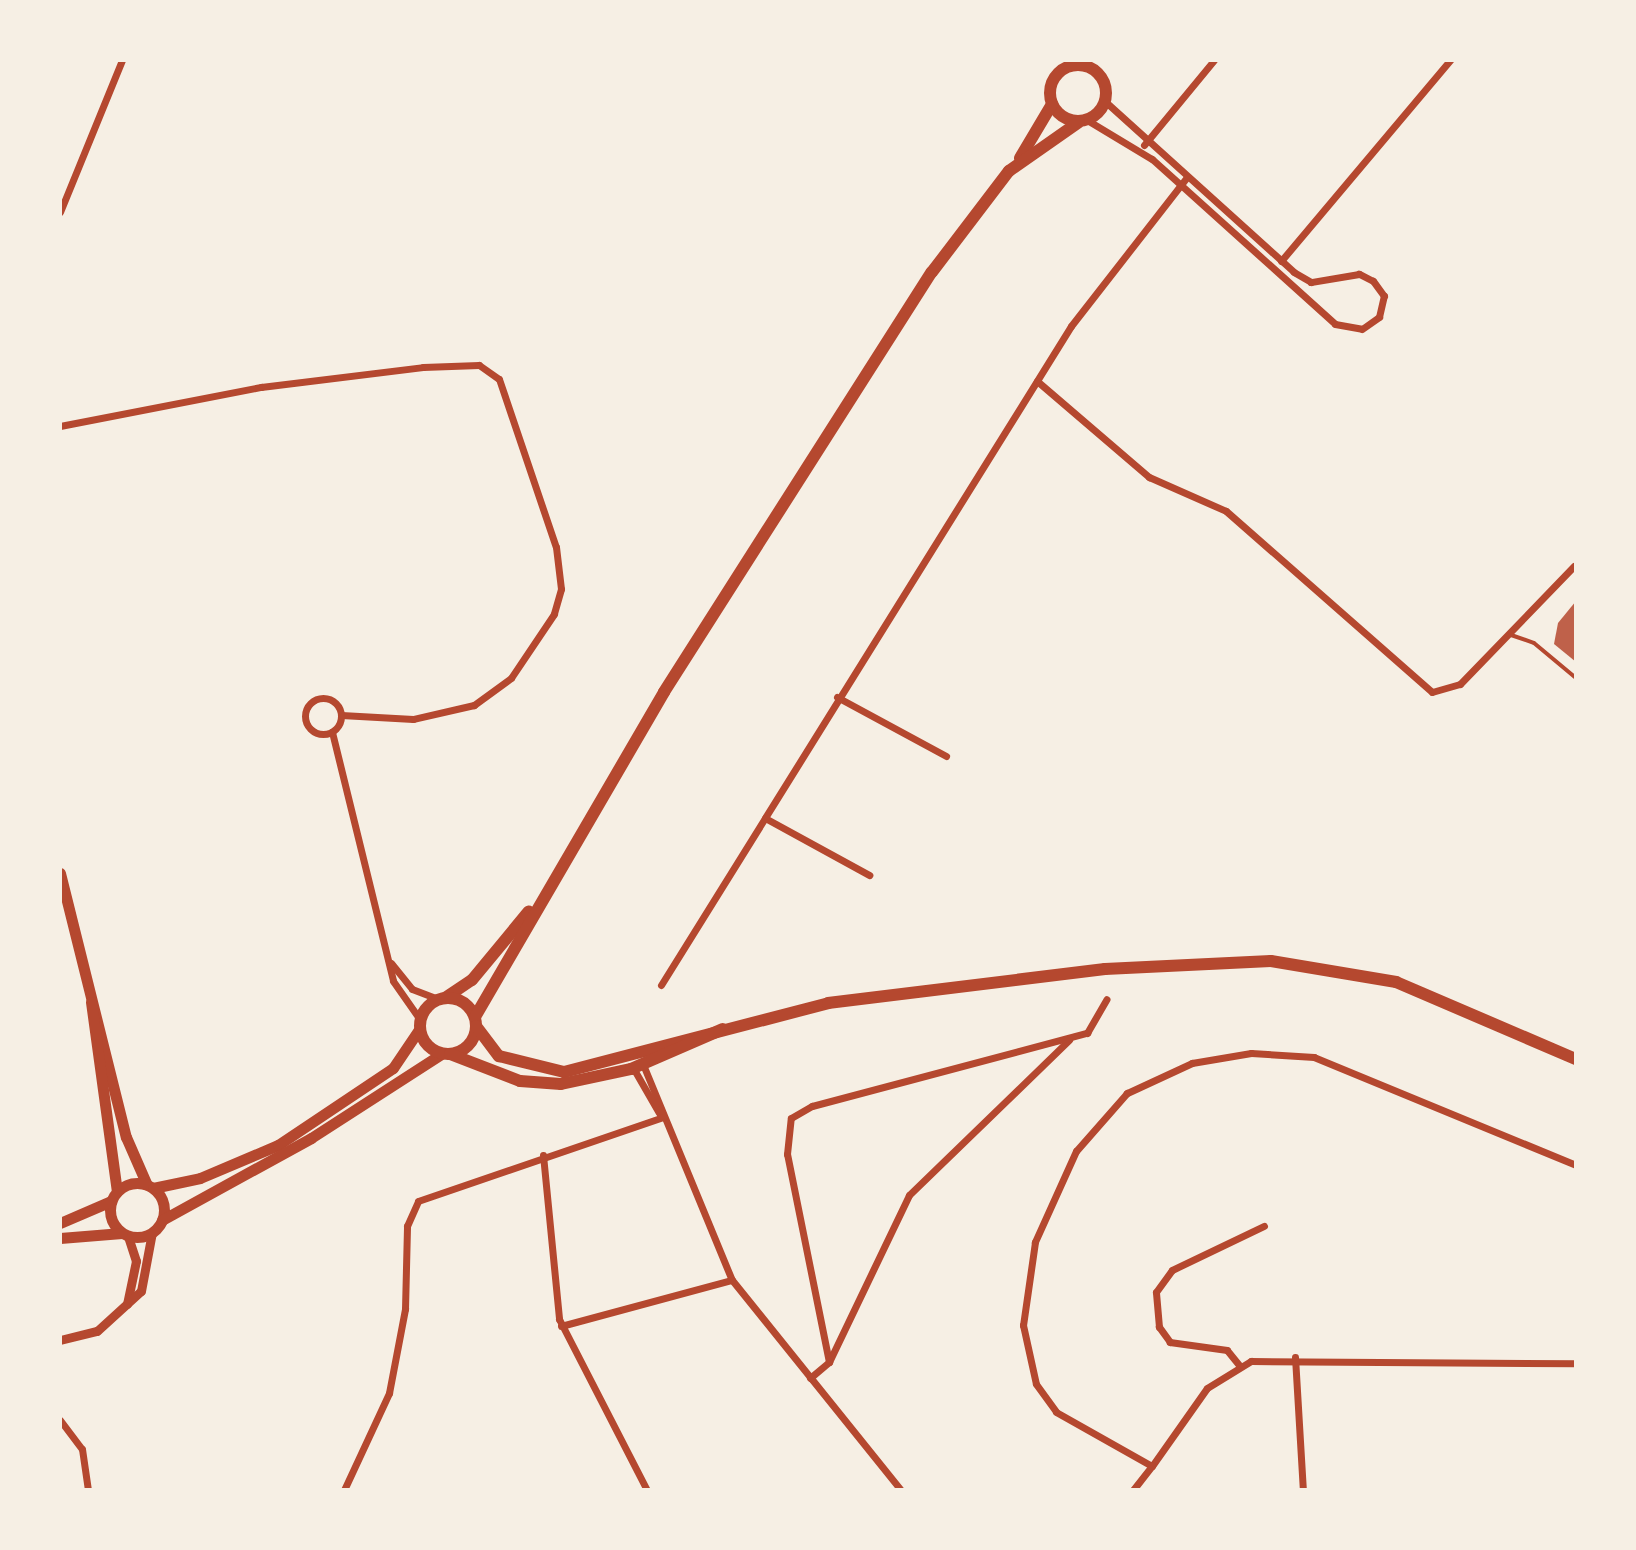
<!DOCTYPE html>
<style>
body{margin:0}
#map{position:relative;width:1636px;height:1550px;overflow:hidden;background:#f6efe4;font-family:"Exo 2",sans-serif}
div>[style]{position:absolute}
.building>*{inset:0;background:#bf614a}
.service>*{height:4px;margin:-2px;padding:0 2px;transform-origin:2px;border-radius:2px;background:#b5482f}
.minor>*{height:7px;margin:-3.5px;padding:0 3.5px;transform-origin:3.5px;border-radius:3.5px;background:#b5482f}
.minor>.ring{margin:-3.5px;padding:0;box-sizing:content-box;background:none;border:7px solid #b5482f;border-radius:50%}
.tertiary>*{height:9px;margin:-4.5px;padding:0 4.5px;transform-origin:4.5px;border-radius:4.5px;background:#b5482f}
.primary>*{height:11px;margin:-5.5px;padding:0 5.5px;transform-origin:5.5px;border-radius:5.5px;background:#b5482f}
.primary>.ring{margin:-5.5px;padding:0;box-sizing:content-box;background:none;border:11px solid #b5482f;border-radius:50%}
.trunk>*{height:12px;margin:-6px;padding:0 6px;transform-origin:6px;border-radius:6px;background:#b5482f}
.trunk>.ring{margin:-6px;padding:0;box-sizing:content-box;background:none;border:12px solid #b5482f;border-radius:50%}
span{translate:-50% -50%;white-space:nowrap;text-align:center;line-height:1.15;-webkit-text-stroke:6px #f6efe4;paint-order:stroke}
.frame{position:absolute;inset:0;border:62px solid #f6efe4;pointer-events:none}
</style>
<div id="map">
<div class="building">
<i style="clip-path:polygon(1576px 601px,1576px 662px,1554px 644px,1558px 623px)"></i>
</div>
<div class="service">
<i style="left:1511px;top:635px;width:24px;rotate:19deg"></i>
<i style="left:1534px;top:643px;width:55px;rotate:39.8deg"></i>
</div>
<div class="minor">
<i style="left:1087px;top:120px;width:76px;rotate:31deg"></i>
<i style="left:1152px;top:159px;width:246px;rotate:42deg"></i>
<i style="left:1335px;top:324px;width:27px;rotate:10deg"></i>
<i style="left:1362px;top:329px;width:21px;rotate:-35deg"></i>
<i style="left:1379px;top:317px;width:22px;rotate:-77deg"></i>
<i style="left:1384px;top:296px;width:19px;rotate:-126deg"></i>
<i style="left:1373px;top:281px;width:16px;rotate:-153deg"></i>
<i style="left:1359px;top:274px;width:49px;rotate:170.5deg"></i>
<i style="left:1311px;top:282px;width:20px;rotate:-150deg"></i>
<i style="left:1294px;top:272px;width:255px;rotate:-137.9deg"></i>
<i style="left:1144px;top:145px;width:110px;rotate:-50.5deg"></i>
<i style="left:60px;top:212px;width:164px;rotate:-67.8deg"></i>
<i style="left:1281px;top:261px;width:263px;rotate:-49.9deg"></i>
<i style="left:1037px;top:381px;width:148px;rotate:40.6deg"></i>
<i style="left:1149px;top:477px;width:84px;rotate:23.8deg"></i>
<i style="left:1226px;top:511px;width:274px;rotate:41.3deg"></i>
<i style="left:1432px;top:692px;width:29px;rotate:-16deg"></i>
<i style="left:1460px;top:684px;width:164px;rotate:-46deg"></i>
<i style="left:60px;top:426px;width:205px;rotate:-11deg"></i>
<i style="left:261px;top:387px;width:163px;rotate:-7deg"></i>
<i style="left:423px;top:367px;width:56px;rotate:-2deg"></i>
<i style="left:479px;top:365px;width:24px;rotate:35deg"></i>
<i style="left:499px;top:379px;width:177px;rotate:71.3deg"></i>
<i style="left:556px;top:547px;width:42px;rotate:83.2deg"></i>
<i style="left:561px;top:589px;width:26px;rotate:106deg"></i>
<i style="left:554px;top:614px;width:77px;rotate:123.9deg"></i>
<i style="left:511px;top:678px;width:46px;rotate:143.9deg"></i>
<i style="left:474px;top:705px;width:63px;rotate:167.1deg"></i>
<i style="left:413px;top:719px;width:72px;rotate:-176.8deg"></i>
<i style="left:837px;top:697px;width:124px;rotate:28.4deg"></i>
<i class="ring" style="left:305px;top:698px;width:29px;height:29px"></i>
<i style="left:332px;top:732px;width:256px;rotate:76.2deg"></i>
<i style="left:393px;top:981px;width:49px;rotate:55deg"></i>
<i style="left:765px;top:818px;width:119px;rotate:28.7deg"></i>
<i style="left:391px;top:963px;width:33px;rotate:51deg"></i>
<i style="left:412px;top:989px;width:28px;rotate:21deg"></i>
<i style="left:661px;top:985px;width:776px;rotate:-58.11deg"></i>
<i style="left:1071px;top:326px;width:189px;rotate:-52.1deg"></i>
<i style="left:642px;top:1062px;width:236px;rotate:67.6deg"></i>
<i style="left:732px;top:1280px;width:270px;rotate:51.2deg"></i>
<i style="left:632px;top:1066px;width:54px;rotate:60.1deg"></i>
<i style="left:543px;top:1155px;width:165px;rotate:84.4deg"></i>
<i style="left:559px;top:1319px;width:192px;rotate:62.8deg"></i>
<i style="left:1576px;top:1165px;width:283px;rotate:-157.6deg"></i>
<i style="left:1314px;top:1057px;width:63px;rotate:-176.4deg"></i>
<i style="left:1251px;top:1053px;width:60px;rotate:170.4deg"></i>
<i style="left:1192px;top:1063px;width:72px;rotate:155.2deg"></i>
<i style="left:1127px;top:1093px;width:77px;rotate:131.3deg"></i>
<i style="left:1076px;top:1151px;width:100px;rotate:114.3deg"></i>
<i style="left:1035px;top:1242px;width:84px;rotate:98.2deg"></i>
<i style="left:1023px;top:1325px;width:60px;rotate:77.6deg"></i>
<i style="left:1036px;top:1384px;width:34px;rotate:54deg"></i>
<i style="left:1056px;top:1412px;width:110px;rotate:29.4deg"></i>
<i style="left:1152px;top:1466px;width:95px;rotate:-54.8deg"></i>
<i style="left:1207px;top:1388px;width:52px;rotate:-31.5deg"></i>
<i style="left:1251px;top:1361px;width:325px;rotate:0.4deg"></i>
<i style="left:561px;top:1326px;width:177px;rotate:-15.1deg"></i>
<i style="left:1295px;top:1357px;width:133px;rotate:86.6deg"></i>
<i style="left:829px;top:1362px;width:185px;rotate:-64.4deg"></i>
<i style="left:909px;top:1195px;width:223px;rotate:-44.1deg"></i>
<i style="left:1239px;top:1365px;width:19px;rotate:-129deg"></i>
<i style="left:1227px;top:1350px;width:58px;rotate:-172deg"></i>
<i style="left:1170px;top:1342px;width:19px;rotate:-126deg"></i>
<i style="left:1159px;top:1327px;width:35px;rotate:-95deg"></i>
<i style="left:1156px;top:1292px;width:27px;rotate:-54deg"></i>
<i style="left:1172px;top:1270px;width:102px;rotate:-25.6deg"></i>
<i style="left:810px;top:1378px;width:25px;rotate:-40deg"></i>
<i style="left:829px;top:1362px;width:212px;rotate:-101.4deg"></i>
<i style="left:787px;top:1154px;width:36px;rotate:-84deg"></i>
<i style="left:791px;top:1118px;width:24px;rotate:-30deg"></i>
<i style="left:812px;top:1106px;width:285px;rotate:-14.9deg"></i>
<i style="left:1087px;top:1033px;width:39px;rotate:-60deg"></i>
<i style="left:60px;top:1420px;width:36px;rotate:53deg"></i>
<i style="left:82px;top:1449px;width:41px;rotate:81.7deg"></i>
<i style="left:344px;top:1490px;width:107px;rotate:-65.1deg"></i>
<i style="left:389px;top:1393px;width:86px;rotate:-79.2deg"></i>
<i style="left:405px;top:1309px;width:83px;rotate:-88.6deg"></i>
<i style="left:407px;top:1226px;width:27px;rotate:-66deg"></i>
<i style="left:418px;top:1201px;width:260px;rotate:-18.9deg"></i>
<i style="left:1133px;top:1490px;width:31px;rotate:-52deg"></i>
</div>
<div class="tertiary">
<i style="left:127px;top:1304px;width:44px;rotate:-78.2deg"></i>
<i style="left:136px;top:1261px;width:26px;rotate:-108deg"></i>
<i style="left:60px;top:1340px;width:38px;rotate:-14deg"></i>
<i style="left:97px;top:1331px;width:59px;rotate:-42.3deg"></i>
<i style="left:141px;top:1291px;width:60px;rotate:-79.4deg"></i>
</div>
<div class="primary">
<i style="left:60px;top:873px;width:272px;rotate:76deg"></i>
<i style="left:126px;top:1137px;width:52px;rotate:66.4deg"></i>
<i style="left:91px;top:1002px;width:191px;rotate:82.2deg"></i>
<i class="ring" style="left:110px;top:1183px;width:43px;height:43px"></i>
<i style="left:153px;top:1188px;width:48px;rotate:-12deg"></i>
<i style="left:200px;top:1178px;width:85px;rotate:-22.9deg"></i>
<i style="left:278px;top:1145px;width:138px;rotate:-33.8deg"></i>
<i style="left:393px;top:1068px;width:48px;rotate:-56deg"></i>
<i style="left:162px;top:1220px;width:170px;rotate:-28.8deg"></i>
<i style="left:311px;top:1138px;width:157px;rotate:-32.8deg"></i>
<i style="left:60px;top:1223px;width:56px;rotate:-23.3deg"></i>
<i style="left:60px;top:1238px;width:62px;rotate:-4.6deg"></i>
</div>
<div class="trunk">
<i class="ring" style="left:1050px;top:65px;width:44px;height:44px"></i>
<i style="left:1020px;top:158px;width:63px;rotate:-59.3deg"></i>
<i style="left:445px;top:998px;width:32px;rotate:-34deg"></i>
<i style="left:472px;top:980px;width:89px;rotate:-50.4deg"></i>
<i class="ring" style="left:420px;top:998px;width:44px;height:44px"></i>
<i style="left:475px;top:1017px;width:376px;rotate:-59.8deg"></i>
<i style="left:664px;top:692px;width:498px;rotate:-57.5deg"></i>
<i style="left:932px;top:272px;width:127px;rotate:-52.7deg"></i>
<i style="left:1009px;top:171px;width:85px;rotate:-35deg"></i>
<i style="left:476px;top:1026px;width:38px;rotate:53deg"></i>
<i style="left:499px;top:1056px;width:67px;rotate:13.8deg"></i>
<i style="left:564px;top:1072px;width:273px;rotate:-14.6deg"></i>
<i style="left:828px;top:1003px;width:279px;rotate:-7deg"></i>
<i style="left:1105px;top:969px;width:166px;rotate:-2.8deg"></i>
<i style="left:1271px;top:961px;width:127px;rotate:9.5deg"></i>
<i style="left:1396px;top:982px;width:196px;rotate:23.2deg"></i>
<i style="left:450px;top:1054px;width:75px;rotate:21.1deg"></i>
<i style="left:520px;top:1081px;width:41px;rotate:4.2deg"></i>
<i style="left:561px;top:1084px;width:72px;rotate:-12.1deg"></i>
<i style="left:631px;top:1069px;width:100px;rotate:-23.5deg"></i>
</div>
<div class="frame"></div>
</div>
